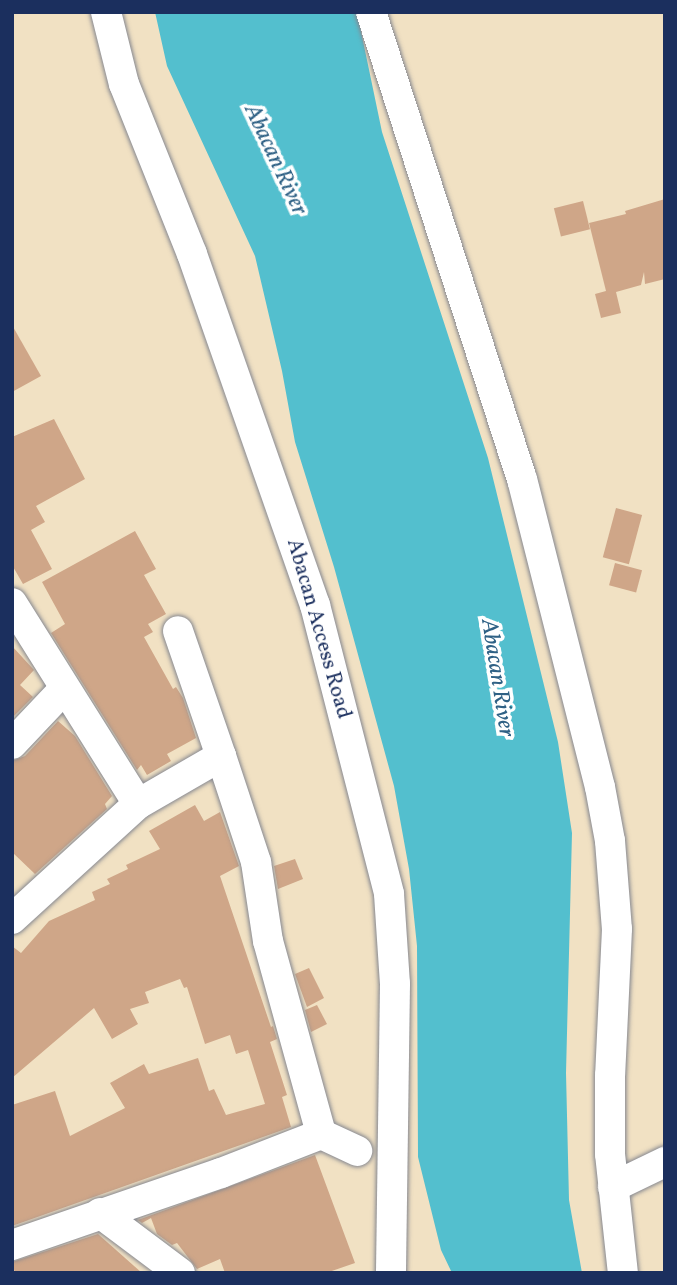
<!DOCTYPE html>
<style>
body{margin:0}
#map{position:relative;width:677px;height:1285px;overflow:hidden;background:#f1e1c3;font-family:Vollkorn,serif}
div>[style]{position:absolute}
.water>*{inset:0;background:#53bfce}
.building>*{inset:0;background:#cfa688;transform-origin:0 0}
.roads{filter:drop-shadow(0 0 2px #868890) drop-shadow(0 0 2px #868890)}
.minor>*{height:30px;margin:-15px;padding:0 15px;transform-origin:15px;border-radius:15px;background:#fff}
span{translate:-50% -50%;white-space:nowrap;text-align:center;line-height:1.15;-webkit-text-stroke:7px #fff;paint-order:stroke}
.street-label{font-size:21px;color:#1b2f5e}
.water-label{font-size:23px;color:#2f6185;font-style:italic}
.frame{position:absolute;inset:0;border:14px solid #1b2f5e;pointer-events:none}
</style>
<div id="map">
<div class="water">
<i style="clip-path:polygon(155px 12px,357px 12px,382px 132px,488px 458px,558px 742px,572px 833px,566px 1073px,569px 1200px,582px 1273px,452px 1273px,441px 1250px,418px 1157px,417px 946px,409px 869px,394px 786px,334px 567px,295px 442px,282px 371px,255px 256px,167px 66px)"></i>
</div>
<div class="building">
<i style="clip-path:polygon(665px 199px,665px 279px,645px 284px,644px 272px,641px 285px,616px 292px,621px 313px,601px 318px,595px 294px,606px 291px,589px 223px,626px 214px,625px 211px)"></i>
<i style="left:583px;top:201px;width:29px;height:30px;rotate:76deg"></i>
<i style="clip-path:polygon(12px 325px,41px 376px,12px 392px)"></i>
<i style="clip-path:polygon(54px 419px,85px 479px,36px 506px,45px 522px,31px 530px,52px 569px,23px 584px,12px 565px,12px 437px)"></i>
<i style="left:616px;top:508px;width:27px;height:51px;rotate:15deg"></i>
<i style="clip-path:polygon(135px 531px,156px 569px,144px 575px,166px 614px,148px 624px,153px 632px,144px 637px,173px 689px,176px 687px,183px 698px,196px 738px,167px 754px,171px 761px,147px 775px,141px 765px,137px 770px,51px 633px,65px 624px,42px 582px)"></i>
<i style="left:615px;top:563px;width:28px;height:23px;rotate:15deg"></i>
<i style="clip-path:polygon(12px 646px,34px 670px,20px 685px,33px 697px,12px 718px)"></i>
<i style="clip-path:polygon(58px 721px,75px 736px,112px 796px,105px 804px,107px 809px,35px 874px,12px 852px,12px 761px,25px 756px)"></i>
<i style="clip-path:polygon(195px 805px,204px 821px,220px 812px,239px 866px,220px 876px,271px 1027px,273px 1026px,277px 1039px,270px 1042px,287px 1095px,282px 1097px,291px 1127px,12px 1226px,12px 1105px,55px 1091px,70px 1136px,125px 1108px,110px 1083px,144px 1064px,149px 1074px,198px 1058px,209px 1091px,214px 1089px,226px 1115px,265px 1104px,248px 1050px,236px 1054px,230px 1035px,205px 1044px,187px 987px,184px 988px,180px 979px,145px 992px,149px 1003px,130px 1009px,138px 1024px,112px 1039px,94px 1008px,12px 1078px,12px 946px,21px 953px,49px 921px,95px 900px,92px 892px,110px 884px,107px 879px,128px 869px,126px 865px,160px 849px,149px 831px)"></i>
<i style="clip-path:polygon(295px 859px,303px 879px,278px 889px,274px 866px)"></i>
<i style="clip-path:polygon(309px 968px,324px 998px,307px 1007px,295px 974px)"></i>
<i style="clip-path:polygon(317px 1005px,327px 1024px,311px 1032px,305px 1010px)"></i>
<i style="clip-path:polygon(315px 1155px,355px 1263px,326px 1273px,225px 1273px,220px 1259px,197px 1269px,177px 1243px,172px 1245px,157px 1234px,151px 1218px,142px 1223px,138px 1220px)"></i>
<i style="clip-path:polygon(98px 1234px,142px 1273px,15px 1273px,12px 1262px)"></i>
</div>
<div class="roads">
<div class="minor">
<i style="left:106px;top:12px;width:74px;rotate:76deg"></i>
<i style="left:124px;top:84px;width:183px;rotate:68.2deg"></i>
<i style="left:192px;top:254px;width:372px;rotate:70.7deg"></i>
<i style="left:315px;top:605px;width:298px;rotate:75.6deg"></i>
<i style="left:389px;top:894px;width:90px;rotate:86.2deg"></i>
<i style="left:395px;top:984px;width:289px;rotate:90.8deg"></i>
<i style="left:371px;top:12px;width:491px;rotate:72.1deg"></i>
<i style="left:522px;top:479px;width:318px;rotate:75.8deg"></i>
<i style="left:600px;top:787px;width:55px;rotate:79.5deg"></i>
<i style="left:610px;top:841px;width:88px;rotate:85.5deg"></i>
<i style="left:617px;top:929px;width:146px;rotate:92.7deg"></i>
<i style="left:610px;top:1075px;width:79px;rotate:90deg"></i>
<i style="left:610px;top:1154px;width:120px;rotate:83.8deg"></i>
<i style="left:12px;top:603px;width:237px;rotate:57.9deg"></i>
<i style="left:12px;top:744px;width:76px;rotate:-46.6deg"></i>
<i style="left:221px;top:756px;width:112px;rotate:71.7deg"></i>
<i style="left:256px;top:862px;width:80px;rotate:81.4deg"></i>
<i style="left:268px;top:941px;width:200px;rotate:74.6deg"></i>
<i style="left:321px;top:1134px;width:40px;rotate:25deg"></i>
<i style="left:12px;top:919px;width:171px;rotate:-42.4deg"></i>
<i style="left:138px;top:804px;width:96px;rotate:-30deg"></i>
<i style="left:221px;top:756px;width:132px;rotate:-109deg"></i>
<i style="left:613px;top:1187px;width:58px;rotate:-25.7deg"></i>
<i style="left:100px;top:1213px;width:100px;rotate:36.9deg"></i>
<i style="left:12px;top:1245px;width:221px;rotate:-19deg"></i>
<i style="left:221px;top:1173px;width:107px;rotate:-21.3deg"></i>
</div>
</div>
<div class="street-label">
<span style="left:318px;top:629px;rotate:74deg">Abacan Access Road</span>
</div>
<div class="water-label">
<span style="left:275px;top:160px;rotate:65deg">Abacan River</span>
<span style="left:497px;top:678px;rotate:81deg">Abacan River</span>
</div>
<div class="frame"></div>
</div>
